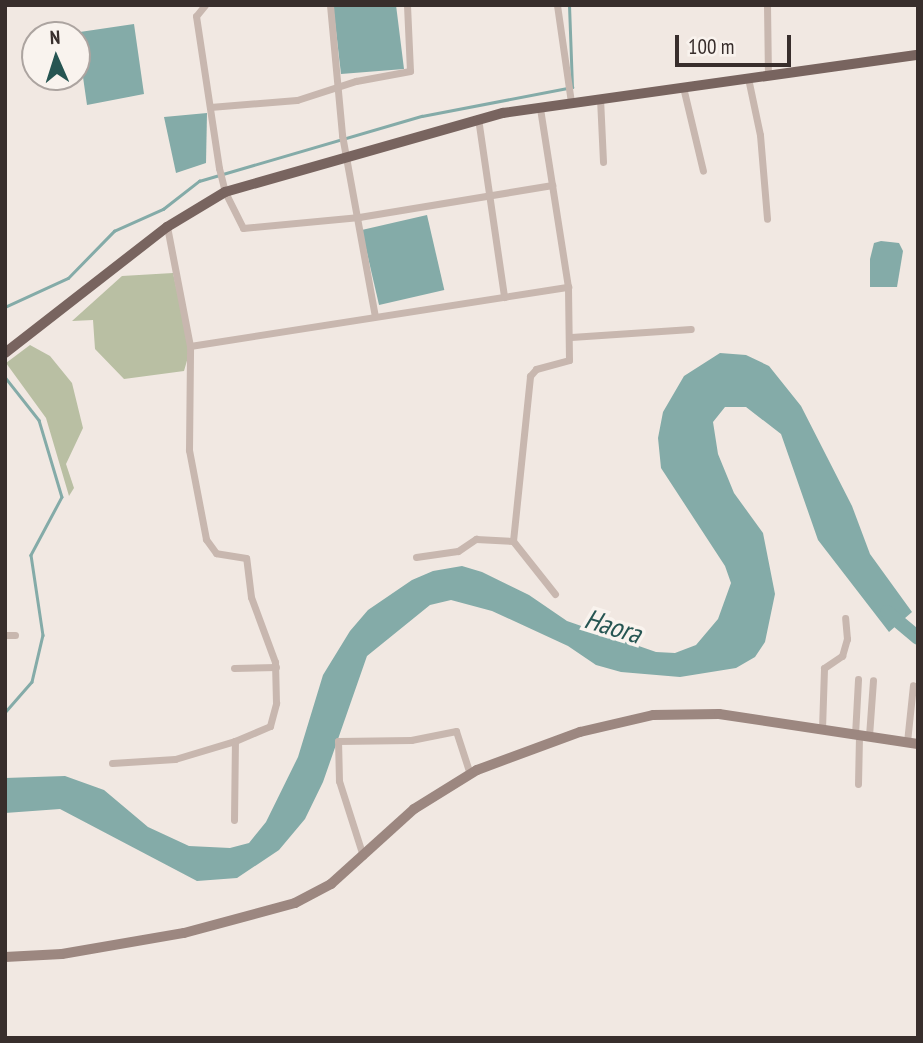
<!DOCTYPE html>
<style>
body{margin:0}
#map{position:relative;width:923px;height:1043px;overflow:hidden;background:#f1e8e2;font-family:"PT Sans Narrow",sans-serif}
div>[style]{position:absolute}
.green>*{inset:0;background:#b9bfa3}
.water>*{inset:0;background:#84aba8;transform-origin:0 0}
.stream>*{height:2.5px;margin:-1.25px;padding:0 1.25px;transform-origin:1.25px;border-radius:1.25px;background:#84aba8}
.river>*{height:14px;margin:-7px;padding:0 7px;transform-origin:7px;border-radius:7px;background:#84aba8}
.street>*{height:7px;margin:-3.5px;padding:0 3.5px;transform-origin:3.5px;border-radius:3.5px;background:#c8b7af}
.secondary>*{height:10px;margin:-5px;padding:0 5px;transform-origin:5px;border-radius:5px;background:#9c8780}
.primary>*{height:10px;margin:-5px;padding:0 5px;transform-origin:5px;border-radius:5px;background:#78645f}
span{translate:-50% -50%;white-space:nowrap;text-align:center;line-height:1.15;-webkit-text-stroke:7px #f9f3ee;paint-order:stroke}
.water-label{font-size:28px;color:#265552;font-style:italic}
.frame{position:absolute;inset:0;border:7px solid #382e2c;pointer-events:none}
.north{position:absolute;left:21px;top:21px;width:70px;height:70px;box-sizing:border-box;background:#f9f3ee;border:2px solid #aca4a0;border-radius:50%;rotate:357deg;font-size:19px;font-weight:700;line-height:28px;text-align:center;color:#382e2c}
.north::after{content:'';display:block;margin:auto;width:24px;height:32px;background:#265552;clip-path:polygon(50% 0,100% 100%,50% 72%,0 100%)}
.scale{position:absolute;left:675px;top:35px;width:116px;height:32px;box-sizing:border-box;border:4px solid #382e2c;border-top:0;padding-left:9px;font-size:21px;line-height:24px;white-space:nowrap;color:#382e2c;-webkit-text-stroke:5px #f9f3ee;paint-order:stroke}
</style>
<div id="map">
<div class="green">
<i style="clip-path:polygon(173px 273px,190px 350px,184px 371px,124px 379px,95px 349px,93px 320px,72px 321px,122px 276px)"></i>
<i style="clip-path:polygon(30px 345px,50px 356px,72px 383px,83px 428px,66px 464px,74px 488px,69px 496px,46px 418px,6px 363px)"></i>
</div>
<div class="water">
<i style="clip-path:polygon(333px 5px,396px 5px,404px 69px,341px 74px)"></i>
<i style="clip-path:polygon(134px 24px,144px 94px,87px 105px,77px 35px,73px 33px)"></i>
<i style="clip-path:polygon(207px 113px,206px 163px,176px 173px,164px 117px)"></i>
<i style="left:427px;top:215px;width:77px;height:67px;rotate:77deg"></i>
<i style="clip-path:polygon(881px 241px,899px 243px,903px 251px,897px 287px,870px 287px,870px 259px,874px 243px)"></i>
<i style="clip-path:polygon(720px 353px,746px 355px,769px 366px,801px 406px,852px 506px,870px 554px,912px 612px,889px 632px,818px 540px,781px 434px,746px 407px,725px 407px,713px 422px,718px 454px,734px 493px,763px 533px,775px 594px,765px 642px,755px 657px,736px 668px,680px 677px,621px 672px,596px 665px,568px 646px,492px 611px,451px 600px,430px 605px,367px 656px,323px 782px,305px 819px,279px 850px,237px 878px,197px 881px,60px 809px,5px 813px,5px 778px,65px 776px,104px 790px,148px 827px,189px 846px,230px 848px,249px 843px,266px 822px,298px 757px,323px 675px,350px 631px,368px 610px,412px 580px,433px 571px,462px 566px,482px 572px,529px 595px,567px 621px,656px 652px,675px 653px,696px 645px,718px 619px,731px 583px,725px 566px,661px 468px,658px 438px,663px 412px,684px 376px)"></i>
</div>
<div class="stream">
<i style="left:5px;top:307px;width:69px;rotate:-24.7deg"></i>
<i style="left:68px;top:278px;width:66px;rotate:-45.6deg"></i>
<i style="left:114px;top:231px;width:54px;rotate:-24.2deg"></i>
<i style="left:163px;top:209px;width:46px;rotate:-37.9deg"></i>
<i style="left:199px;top:181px;width:232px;rotate:-16.3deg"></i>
<i style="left:422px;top:116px;width:153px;rotate:-10.9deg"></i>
<i style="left:572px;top:87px;width:82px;rotate:-92.1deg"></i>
<i style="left:5px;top:377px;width:55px;rotate:51.7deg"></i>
<i style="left:39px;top:420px;width:80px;rotate:73.4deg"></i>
<i style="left:62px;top:497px;width:66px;rotate:118.1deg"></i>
<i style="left:31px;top:555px;width:81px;rotate:81.5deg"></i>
<i style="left:43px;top:635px;width:48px;rotate:103.2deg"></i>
<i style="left:32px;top:682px;width:41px;rotate:131.1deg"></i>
</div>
<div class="river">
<i style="left:887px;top:612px;width:40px;rotate:40deg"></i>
</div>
<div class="street">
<i style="left:205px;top:5px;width:14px;rotate:129deg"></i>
<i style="left:196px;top:16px;width:154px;rotate:81.4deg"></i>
<i style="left:219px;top:168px;width:25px;rotate:76deg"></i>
<i style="left:225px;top:192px;width:40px;rotate:63.4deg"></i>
<i style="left:243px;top:228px;width:117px;rotate:-5.4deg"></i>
<i style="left:359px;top:217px;width:196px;rotate:-9.4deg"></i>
<i style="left:330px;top:5px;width:131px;rotate:84.7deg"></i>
<i style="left:342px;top:135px;width:184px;rotate:79.7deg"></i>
<i style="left:557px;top:5px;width:98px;rotate:81.8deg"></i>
<i style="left:767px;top:5px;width:71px;rotate:89.2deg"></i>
<i style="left:748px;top:78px;width:58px;rotate:78.1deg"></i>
<i style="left:760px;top:135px;width:84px;rotate:85.2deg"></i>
<i style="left:683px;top:87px;width:86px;rotate:76.6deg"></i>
<i style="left:600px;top:98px;width:64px;rotate:87.3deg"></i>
<i style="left:210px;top:107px;width:87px;rotate:-4.6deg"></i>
<i style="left:297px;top:100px;width:62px;rotate:-17.9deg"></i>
<i style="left:356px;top:81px;width:55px;rotate:-10.5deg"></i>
<i style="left:410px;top:71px;width:66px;rotate:-92.6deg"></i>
<i style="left:478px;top:118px;width:181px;rotate:81.7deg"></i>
<i style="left:571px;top:337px;width:120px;rotate:-3.8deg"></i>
<i style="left:190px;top:346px;width:383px;rotate:-8.9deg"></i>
<i style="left:568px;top:287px;width:181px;rotate:-98.9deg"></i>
<i style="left:416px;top:557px;width:42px;rotate:-8.1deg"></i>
<i style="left:458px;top:551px;width:22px;rotate:-34deg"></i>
<i style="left:476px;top:539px;width:37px;rotate:3deg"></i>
<i style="left:555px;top:594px;width:68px;rotate:-128.4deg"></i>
<i style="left:513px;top:541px;width:166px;rotate:-84.1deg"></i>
<i style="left:530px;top:376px;width:9px;rotate:-49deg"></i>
<i style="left:536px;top:369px;width:34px;rotate:-15deg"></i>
<i style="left:569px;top:360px;width:73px;rotate:-90.8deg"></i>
<i style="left:5px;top:635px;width:10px"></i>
<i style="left:234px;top:668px;width:42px;rotate:-1.4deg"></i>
<i style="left:822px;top:729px;width:61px;rotate:-88.1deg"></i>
<i style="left:824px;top:668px;width:22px;rotate:-34deg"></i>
<i style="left:842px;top:656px;width:18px;rotate:-74deg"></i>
<i style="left:847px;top:639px;width:21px;rotate:-95deg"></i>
<i style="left:855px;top:735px;width:56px;rotate:-86.9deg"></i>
<i style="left:869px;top:736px;width:56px;rotate:-85.9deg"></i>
<i style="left:907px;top:742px;width:57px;rotate:-84deg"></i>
<i style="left:112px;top:763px;width:63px;rotate:-3.6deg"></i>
<i style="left:175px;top:759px;width:63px;rotate:-16.7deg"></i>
<i style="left:235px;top:741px;width:38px;rotate:-23deg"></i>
<i style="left:270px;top:726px;width:24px;rotate:-75deg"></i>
<i style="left:276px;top:703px;width:41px;rotate:-91.4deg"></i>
<i style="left:275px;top:662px;width:69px;rotate:-110.3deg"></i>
<i style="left:251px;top:597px;width:39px;rotate:-97deg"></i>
<i style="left:246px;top:558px;width:30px;rotate:-171deg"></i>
<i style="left:216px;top:553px;width:17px;rotate:-126deg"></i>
<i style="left:206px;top:539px;width:91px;rotate:-100.8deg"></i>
<i style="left:189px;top:450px;width:104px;rotate:-89.4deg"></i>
<i style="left:190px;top:346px;width:121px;rotate:-100.9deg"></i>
<i style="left:858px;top:784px;width:49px;rotate:-88.8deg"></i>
<i style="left:234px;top:820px;width:79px;rotate:-89.3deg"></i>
<i style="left:363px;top:856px;width:79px;rotate:-107.7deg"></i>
<i style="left:339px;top:781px;width:40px;rotate:-91.4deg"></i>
<i style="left:338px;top:741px;width:73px;rotate:-0.8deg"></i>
<i style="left:411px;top:740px;width:46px;rotate:-11.3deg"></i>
<i style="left:456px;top:731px;width:45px;rotate:72deg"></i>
</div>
<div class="secondary">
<i style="left:5px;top:957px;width:57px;rotate:-3deg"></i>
<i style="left:62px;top:954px;width:124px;rotate:-9.8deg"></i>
<i style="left:184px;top:933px;width:115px;rotate:-15.1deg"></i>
<i style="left:295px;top:903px;width:41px;rotate:-27.8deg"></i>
<i style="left:331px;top:884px;width:112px;rotate:-42.1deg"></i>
<i style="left:414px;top:809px;width:74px;rotate:-31.8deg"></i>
<i style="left:477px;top:770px;width:110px;rotate:-20.3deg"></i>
<i style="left:580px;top:732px;width:75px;rotate:-13.1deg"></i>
<i style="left:653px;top:715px;width:66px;rotate:-0.9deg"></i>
<i style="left:719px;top:714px;width:201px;rotate:8.6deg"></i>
</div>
<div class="primary">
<i style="left:5px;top:353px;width:205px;rotate:-37.9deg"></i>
<i style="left:167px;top:227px;width:68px;rotate:-31.1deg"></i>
<i style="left:225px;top:192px;width:289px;rotate:-15.9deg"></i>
<i style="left:503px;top:113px;width:419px;rotate:-8deg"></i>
</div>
<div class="water-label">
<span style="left:613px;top:626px;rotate:17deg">Haora</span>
</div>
<div class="frame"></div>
<div class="north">N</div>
<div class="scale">100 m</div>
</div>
